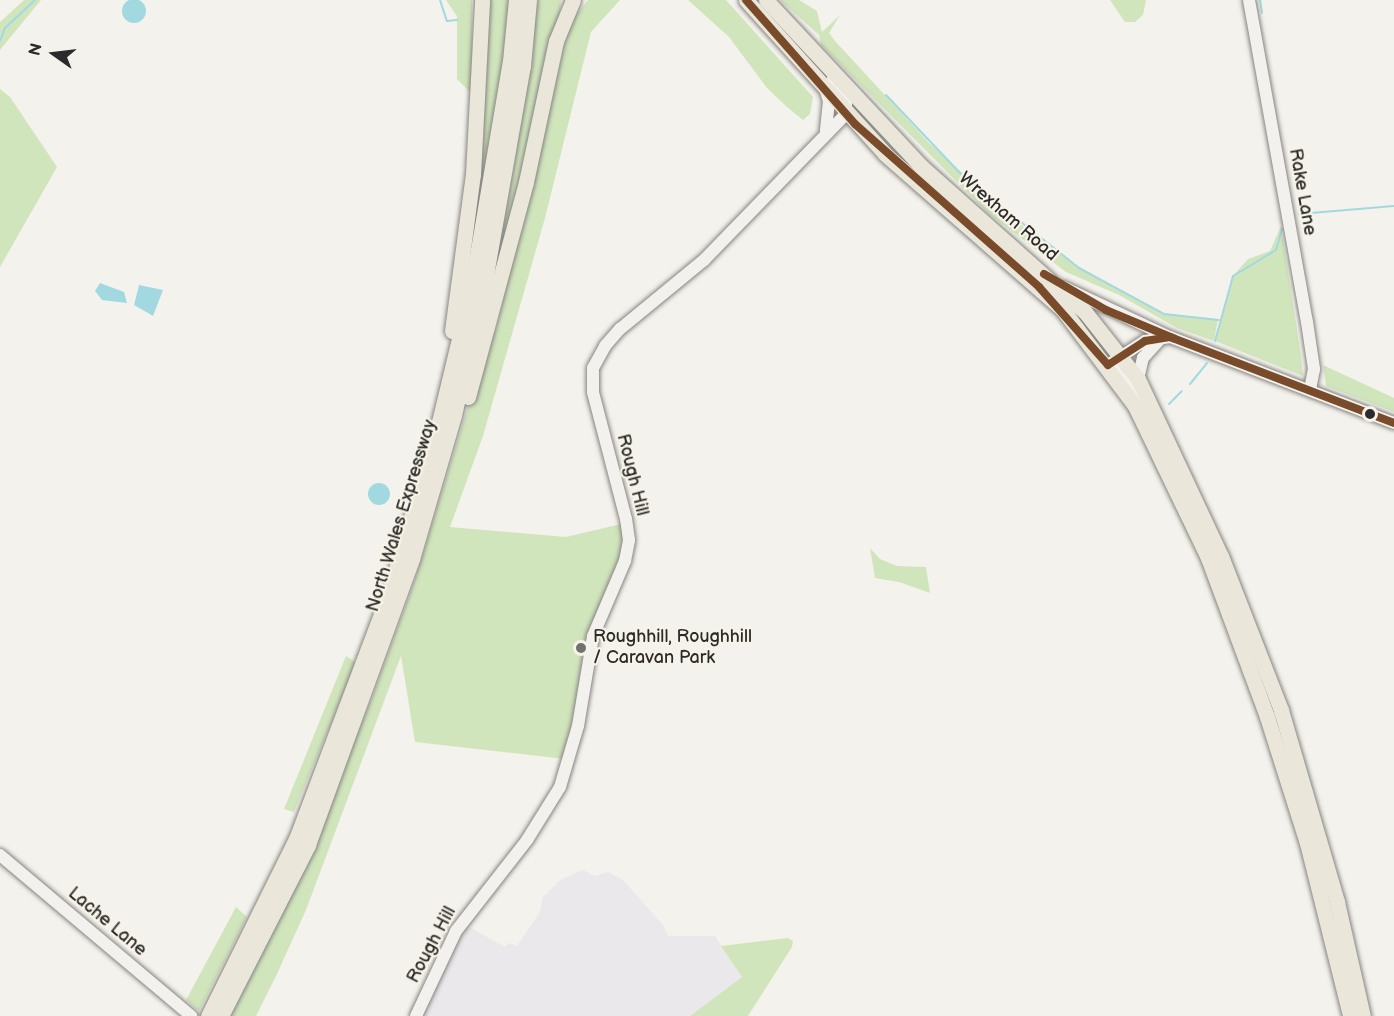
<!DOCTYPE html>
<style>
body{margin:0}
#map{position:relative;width:1394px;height:1016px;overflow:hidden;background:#f4f2ec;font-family:"Balsamiq Sans",sans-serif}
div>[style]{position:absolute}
.built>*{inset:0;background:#eae8ea}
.green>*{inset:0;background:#d1e5bc}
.water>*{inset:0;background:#a2d9e1}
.round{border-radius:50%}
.stream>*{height:2px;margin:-1px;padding:0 1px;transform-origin:1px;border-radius:1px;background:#a2d9e1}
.roads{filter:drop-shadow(0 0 2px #858582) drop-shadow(0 0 2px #858582)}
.secondary>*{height:12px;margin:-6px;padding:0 6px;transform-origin:6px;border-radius:6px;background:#f2f1ed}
.highway>*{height:15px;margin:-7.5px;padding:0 7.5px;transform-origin:7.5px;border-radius:7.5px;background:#ebe6da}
.bus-1>*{height:8px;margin:-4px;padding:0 4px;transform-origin:4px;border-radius:4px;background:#7a4b2a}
.dots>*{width:16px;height:16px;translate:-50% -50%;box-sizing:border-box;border:3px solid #f7f3e8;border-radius:50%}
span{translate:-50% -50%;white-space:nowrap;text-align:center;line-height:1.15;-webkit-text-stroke:4.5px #f7f3e8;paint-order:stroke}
.street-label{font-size:18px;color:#2b2b2b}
.poi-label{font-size:18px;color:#2b2b2b}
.left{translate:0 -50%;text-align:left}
.north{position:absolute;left:24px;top:24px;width:60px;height:60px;-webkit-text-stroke:4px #f7f3e8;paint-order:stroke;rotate:284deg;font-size:16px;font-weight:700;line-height:24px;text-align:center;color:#2b2b2b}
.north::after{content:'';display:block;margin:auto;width:21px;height:27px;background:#2b2b2b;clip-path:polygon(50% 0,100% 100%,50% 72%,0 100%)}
</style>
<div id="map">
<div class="built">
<i style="clip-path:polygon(583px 870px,595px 876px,608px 872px,623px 880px,663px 925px,668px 936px,715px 936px,742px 977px,690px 1016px,422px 1016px,466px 925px,505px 947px,508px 943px,517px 946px,540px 912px,543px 897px,560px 880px)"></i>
</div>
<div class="green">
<i style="clip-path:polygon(24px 0,41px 0,0 50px,0 22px)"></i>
<i style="clip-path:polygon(446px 0,472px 0,472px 94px,457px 79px,457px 16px)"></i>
<i style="clip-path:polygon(490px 0,509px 0,500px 86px,463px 295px,484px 116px)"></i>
<i style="clip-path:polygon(538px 0,561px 0,559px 19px,483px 326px,515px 161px)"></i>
<i style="clip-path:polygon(588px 0,620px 0,591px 32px,545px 218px,483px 436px,450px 527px,566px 537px,621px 524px,623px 548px,588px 637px,565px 759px,415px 742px,401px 656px,306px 910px,276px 976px,256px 1016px,230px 1016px,291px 893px,372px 698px,415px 580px,487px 344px,496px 330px,566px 39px,572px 20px)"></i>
<i style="clip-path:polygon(688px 0,726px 0,813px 97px,810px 114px,803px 120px,787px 107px,767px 88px,729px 37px)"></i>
<i style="clip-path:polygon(780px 0,799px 0,817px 11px,822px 32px,840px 15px,829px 33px,835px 41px,930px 144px,1015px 220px,1079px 268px,1164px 314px,1218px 319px,1214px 341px,1177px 328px,1119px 295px,1066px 272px,989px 214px,821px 45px,819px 35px)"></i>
<i style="clip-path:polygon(1110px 0,1146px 0,1143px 15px,1135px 22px,1125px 22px)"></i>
<i style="clip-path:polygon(0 89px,10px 97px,57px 167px,0 267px)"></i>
<i style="clip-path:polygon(1281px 226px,1301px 356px,1303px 376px,1215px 341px,1233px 276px,1248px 259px,1270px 251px)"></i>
<i style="clip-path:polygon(1323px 365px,1394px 398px,1394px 412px,1326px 386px)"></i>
<i style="clip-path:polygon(870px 548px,880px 559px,897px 566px,926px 567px,930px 593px,899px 582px,875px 578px)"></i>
<i style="clip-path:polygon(346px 656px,355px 662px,346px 687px,294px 812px,284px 809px)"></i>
<i style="clip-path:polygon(236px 907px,247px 917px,199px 1011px,186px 1000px)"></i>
<i style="clip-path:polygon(788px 938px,793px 941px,792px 947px,748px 1016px,690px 1016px,742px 977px,721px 946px)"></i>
</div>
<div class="water">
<i class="round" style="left:122px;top:-1px;width:24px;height:24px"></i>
<i style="clip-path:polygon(100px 283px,124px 292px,127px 303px,102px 300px,95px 291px)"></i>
<i style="clip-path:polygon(139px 285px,163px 290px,153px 316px,134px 305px)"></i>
<i class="round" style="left:368px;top:483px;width:22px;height:22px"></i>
</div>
<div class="stream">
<i style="left:440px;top:0;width:22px;rotate:72deg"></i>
<i style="left:447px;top:21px;width:10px;rotate:-6deg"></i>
<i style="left:1260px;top:0;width:13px;rotate:81deg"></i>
<i style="left:0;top:41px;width:14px;rotate:-69deg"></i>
<i style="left:5px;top:28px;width:41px;rotate:-43deg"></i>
<i style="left:886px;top:95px;width:112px;rotate:46.5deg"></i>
<i style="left:963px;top:176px;width:148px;rotate:38.4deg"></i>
<i style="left:1079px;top:268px;width:97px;rotate:28.4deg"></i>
<i style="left:1164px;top:314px;width:55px;rotate:6.2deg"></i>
<i style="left:1299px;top:214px;width:95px;rotate:-4.8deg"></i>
<i style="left:1215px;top:341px;width:67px;rotate:-74.5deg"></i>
<i style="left:1233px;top:276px;width:50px;rotate:-31.2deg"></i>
<i style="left:1276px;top:250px;width:22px;rotate:-74deg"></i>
<i style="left:1190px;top:384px;width:27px;rotate:-51deg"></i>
<i style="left:1169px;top:404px;width:18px;rotate:-45deg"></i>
</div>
<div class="roads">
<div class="secondary">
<i style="left:1249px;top:0;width:327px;rotate:79.8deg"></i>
<i style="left:1307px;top:322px;width:48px;rotate:81.5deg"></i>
<i style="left:1314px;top:369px;width:20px;rotate:101deg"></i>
<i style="left:825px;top:88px;width:14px;rotate:73deg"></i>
<i style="left:829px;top:101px;width:30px;rotate:96deg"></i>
<i style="left:1063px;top:287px;width:115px;rotate:25.2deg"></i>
<i style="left:1116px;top:361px;width:52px;rotate:62.4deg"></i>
<i style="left:1108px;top:365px;width:44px;rotate:-33deg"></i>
<i style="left:1145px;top:341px;width:25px;rotate:-9deg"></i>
<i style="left:1170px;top:337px;width:240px;rotate:21deg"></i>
<i style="left:1138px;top:379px;width:22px;rotate:-77deg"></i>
<i style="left:1143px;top:358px;width:27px;rotate:-48deg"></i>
<i style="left:0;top:855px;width:250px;rotate:40.1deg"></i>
<i style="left:416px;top:1016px;width:94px;rotate:-64.8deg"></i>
<i style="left:456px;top:931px;width:115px;rotate:-52deg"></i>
<i style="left:527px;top:840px;width:62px;rotate:-58.1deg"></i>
<i style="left:560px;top:787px;width:64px;rotate:-73.6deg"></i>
<i style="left:578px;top:726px;width:91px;rotate:-80.5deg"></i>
<i style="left:593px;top:636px;width:82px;rotate:-66.9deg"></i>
<i style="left:625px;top:561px;width:21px;rotate:-79deg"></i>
<i style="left:629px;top:540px;width:21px;rotate:-98deg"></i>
<i style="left:626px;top:519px;width:131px;rotate:-104.6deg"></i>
<i style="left:593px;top:392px;width:24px;rotate:-90deg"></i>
<i style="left:593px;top:368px;width:25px;rotate:-61deg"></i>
<i style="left:605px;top:346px;width:23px;rotate:-49deg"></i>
<i style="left:620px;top:329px;width:109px;rotate:-39.4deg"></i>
<i style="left:704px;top:260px;width:204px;rotate:-45.8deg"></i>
<i style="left:846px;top:114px;width:15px;rotate:-90deg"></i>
<i style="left:846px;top:99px;width:24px;rotate:-123deg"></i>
</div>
<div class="highway">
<i style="left:746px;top:0;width:207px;rotate:47.9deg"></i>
<i style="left:885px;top:154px;width:237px;rotate:41.2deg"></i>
<i style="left:1063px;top:310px;width:120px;rotate:53.1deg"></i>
<i style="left:1135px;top:406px;width:169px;rotate:64.3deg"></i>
<i style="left:1208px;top:558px;width:170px;rotate:69.6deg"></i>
<i style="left:1267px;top:717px;width:132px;rotate:72.4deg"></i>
<i style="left:1307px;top:843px;width:178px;rotate:76deg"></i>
<i style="left:766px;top:0;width:229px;rotate:47deg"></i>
<i style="left:922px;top:167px;width:218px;rotate:41.7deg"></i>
<i style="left:1085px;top:312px;width:85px;rotate:51.7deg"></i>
<i style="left:1138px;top:379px;width:195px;rotate:64.9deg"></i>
<i style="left:1221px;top:556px;width:165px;rotate:68.7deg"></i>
<i style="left:1281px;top:710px;width:200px;rotate:73.7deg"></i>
<i style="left:1337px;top:902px;width:117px;rotate:77.2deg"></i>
<i style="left:452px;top:331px;width:158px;rotate:-82.4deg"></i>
<i style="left:473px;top:174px;width:174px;rotate:-87deg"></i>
<i style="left:468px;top:397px;width:223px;rotate:-74.9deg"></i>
<i style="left:526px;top:182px;width:144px;rotate:-78deg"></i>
<i style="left:556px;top:41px;width:44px;rotate:-67.5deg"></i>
<i style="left:208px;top:1016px;width:198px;rotate:-63.6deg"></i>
<i style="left:296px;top:839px;width:263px;rotate:-69.3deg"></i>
<i style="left:389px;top:593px;width:178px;rotate:-73.7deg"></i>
<i style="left:439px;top:422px;width:141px;rotate:-76.5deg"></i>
<i style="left:472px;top:285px;width:227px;rotate:-80.4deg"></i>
<i style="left:510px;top:61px;width:61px;rotate:-84.4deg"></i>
<i style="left:221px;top:1016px;width:192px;rotate:-63deg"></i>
<i style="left:308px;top:845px;width:304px;rotate:-70deg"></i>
<i style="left:412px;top:559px;width:150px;rotate:-73.7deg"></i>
<i style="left:454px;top:415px;width:126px;rotate:-76.7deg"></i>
<i style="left:483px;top:292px;width:230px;rotate:-80deg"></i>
<i style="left:523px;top:66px;width:66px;rotate:-84.8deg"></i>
</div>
</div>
<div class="bus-1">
<i style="left:746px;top:0;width:165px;rotate:48.7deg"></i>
<i style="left:855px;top:124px;width:246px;rotate:41.5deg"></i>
<i style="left:1039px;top:287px;width:104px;rotate:48.5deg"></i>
<i style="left:1108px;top:365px;width:44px;rotate:-33deg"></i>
<i style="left:1145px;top:341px;width:25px;rotate:-9deg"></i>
<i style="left:1170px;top:337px;width:240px;rotate:21deg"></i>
<i style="left:1044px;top:274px;width:72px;rotate:30.1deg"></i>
<i style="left:1106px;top:310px;width:73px;rotate:22.7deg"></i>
</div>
<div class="dots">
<i style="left:1370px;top:414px;background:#2b2b2b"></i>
<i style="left:581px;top:648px;background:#71716f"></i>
</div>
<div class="street-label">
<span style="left:1302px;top:192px;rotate:80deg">Rake Lane</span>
<span style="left:1008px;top:217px;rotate:41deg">Wrexham Road</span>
<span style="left:632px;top:475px;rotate:76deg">Rough Hill</span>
<span style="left:402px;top:516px;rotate:-73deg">North Wales Expressway</span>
<span style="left:107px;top:922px;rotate:40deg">Lache Lane</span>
<span style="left:432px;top:945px;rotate:-62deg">Rough Hill</span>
</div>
<div class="poi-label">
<span class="left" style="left:593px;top:648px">Roughhill, Roughhill<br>/ Caravan Park</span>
</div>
<div class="north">N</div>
</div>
